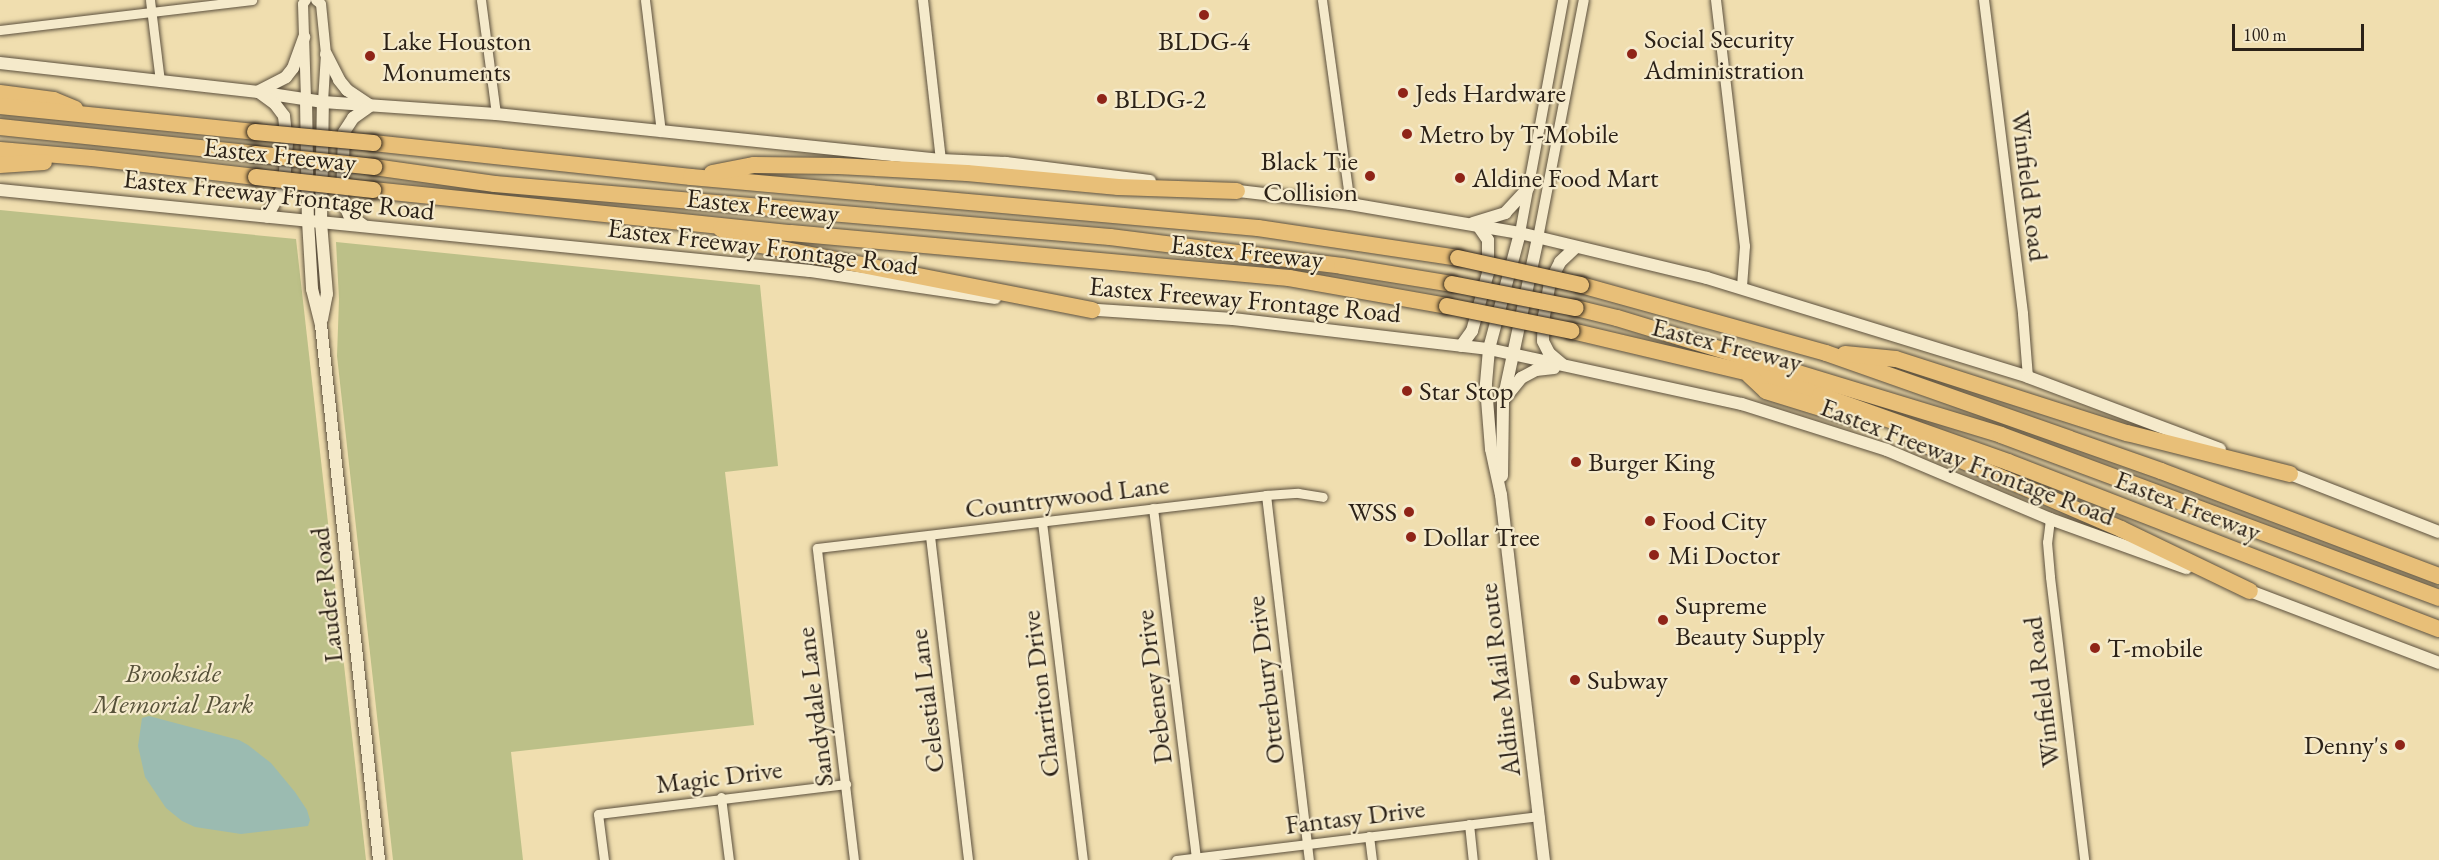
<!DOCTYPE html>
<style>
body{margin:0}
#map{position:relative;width:2439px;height:860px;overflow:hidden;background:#f0deaf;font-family:"EB Garamond",serif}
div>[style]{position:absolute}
.green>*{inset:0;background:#bcc088}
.water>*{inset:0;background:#9bbbb1}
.roads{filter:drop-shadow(0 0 2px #5c503d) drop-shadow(0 0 2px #5c503d)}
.minor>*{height:9px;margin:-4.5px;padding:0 4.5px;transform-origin:4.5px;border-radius:4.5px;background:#f5eacb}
.tertiary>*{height:10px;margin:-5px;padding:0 5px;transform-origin:5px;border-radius:5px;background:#f5eacb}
.secondary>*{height:12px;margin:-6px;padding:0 6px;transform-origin:6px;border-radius:6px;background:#f5eacb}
.motorway>*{height:16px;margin:-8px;padding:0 8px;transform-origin:8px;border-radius:8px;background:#e8bf78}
.bridges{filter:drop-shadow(0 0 2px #2b2117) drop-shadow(0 0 2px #2b2117)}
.motorway-bridge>*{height:16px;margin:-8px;padding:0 8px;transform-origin:8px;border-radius:8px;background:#e8bf78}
.dots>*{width:16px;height:16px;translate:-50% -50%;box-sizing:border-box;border:3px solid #f5eacb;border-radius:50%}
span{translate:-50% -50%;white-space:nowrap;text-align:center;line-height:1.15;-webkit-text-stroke:4.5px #f5eacb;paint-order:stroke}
.poi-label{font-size:27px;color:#2b2117}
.left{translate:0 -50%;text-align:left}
.right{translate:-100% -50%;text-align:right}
.street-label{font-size:27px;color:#2b2117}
.park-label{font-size:27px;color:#565139;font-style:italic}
.scale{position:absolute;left:2232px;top:24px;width:132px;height:27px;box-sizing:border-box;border:3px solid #2b2117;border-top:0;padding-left:8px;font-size:18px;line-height:21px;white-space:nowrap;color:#2b2117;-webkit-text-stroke:4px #f5eacb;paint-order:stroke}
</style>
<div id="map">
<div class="green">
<i style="clip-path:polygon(0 210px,296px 239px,366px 860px,0 860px)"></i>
<i style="clip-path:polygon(336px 242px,760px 285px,778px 466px,725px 472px,754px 725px,511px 752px,523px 860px,393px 860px,337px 356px,339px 299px)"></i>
</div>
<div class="water">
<i style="clip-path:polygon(149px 716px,239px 740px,248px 745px,271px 763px,295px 792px,307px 810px,310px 820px,308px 826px,241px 834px,195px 827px,182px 821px,166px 808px,145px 777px,138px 746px,142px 718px)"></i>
</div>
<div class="roads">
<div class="minor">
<i style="left:150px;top:0;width:82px;rotate:83deg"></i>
<i style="left:481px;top:0;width:115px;rotate:82.5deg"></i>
<i style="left:645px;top:0;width:133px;rotate:83.1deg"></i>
<i style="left:1322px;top:0;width:206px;rotate:82.2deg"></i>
<i style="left:0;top:30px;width:254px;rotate:-6.8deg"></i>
<i style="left:1266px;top:495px;width:368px;rotate:83.3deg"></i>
<i style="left:1153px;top:508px;width:355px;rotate:83deg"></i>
<i style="left:2050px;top:519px;width:23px;rotate:97deg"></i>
<i style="left:2047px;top:542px;width:35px;rotate:85deg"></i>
<i style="left:2050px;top:577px;width:285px;rotate:83.1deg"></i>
<i style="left:1042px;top:522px;width:340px;rotate:83.1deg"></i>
<i style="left:930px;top:536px;width:326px;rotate:83.3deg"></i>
<i style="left:721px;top:797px;width:64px;rotate:82.8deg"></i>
<i style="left:1469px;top:824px;width:36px;rotate:84deg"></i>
<i style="left:1369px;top:836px;width:24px;rotate:83deg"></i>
<i style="left:604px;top:860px;width:46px;rotate:-97.4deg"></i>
<i style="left:598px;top:814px;width:250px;rotate:-6.9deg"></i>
<i style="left:854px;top:860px;width:314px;rotate:-96.8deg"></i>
<i style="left:817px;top:548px;width:452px;rotate:-6.7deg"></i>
<i style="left:1266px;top:495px;width:32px;rotate:-4deg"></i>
<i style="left:1298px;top:493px;width:25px;rotate:9deg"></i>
<i style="left:1176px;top:860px;width:366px;rotate:-6.9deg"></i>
</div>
<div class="tertiary">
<i style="left:306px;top:0;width:5px;rotate:127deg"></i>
<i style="left:303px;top:4px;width:95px;rotate:88.2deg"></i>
<i style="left:316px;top:0;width:6px;rotate:39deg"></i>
<i style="left:321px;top:4px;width:50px;rotate:84.3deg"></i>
<i style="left:326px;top:54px;width:48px;rotate:93.6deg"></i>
<i style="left:923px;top:0;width:161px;rotate:83.6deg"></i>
<i style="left:1716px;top:0;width:248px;rotate:83.3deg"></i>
<i style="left:1745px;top:246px;width:41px;rotate:94.2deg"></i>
<i style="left:1984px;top:0;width:316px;rotate:82.9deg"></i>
<i style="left:2023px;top:314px;width:63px;rotate:85.5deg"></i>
<i style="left:1520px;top:233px;width:237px;rotate:-79.5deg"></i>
<i style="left:1538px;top:238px;width:242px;rotate:-79.1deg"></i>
</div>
<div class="secondary">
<i style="left:326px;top:54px;width:29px;rotate:63deg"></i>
<i style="left:339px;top:80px;width:13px;rotate:51deg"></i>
<i style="left:347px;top:90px;width:27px;rotate:34deg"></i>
<i style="left:0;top:63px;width:260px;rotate:6.4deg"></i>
<i style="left:258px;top:92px;width:66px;rotate:8.7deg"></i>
<i style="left:323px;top:102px;width:173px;rotate:4deg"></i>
<i style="left:496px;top:114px;width:447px;rotate:5.9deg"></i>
<i style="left:941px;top:160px;width:65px;rotate:2.6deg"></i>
<i style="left:1006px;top:163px;width:145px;rotate:7.1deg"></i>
<i style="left:259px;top:91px;width:30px;rotate:-27deg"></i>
<i style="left:286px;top:77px;width:11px;rotate:-52deg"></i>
<i style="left:293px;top:68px;width:33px;rotate:-70deg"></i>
<i style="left:260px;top:93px;width:19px;rotate:36deg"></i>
<i style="left:275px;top:104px;width:15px;rotate:53deg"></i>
<i style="left:284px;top:116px;width:27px;rotate:84deg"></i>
<i style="left:287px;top:143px;width:42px;rotate:94.1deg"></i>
<i style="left:284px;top:185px;width:36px;rotate:118deg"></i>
<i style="left:306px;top:99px;width:122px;rotate:89.1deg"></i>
<i style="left:308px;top:221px;width:68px;rotate:86.6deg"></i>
<i style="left:312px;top:289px;width:37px;rotate:76deg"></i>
<i style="left:321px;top:325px;width:538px;rotate:83.81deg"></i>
<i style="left:0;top:190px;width:814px;rotate:5.71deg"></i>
<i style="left:810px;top:271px;width:187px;rotate:8.3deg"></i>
<i style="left:1230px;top:190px;width:121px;rotate:6.7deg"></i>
<i style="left:1350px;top:204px;width:172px;rotate:9.7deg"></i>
<i style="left:1520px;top:233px;width:192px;rotate:13.5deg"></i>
<i style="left:1707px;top:278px;width:336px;rotate:17.1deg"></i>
<i style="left:2028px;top:377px;width:205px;rotate:20.6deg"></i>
<i style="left:1473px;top:223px;width:34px;rotate:-17deg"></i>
<i style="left:1505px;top:213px;width:34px;rotate:-47deg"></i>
<i style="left:363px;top:225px;width:17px;rotate:-144deg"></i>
<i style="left:349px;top:215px;width:17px;rotate:-114deg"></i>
<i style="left:342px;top:199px;width:67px;rotate:-88.3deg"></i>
<i style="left:344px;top:132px;width:17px;rotate:-57deg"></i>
<i style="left:353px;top:118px;width:21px;rotate:-35deg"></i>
<i style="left:1520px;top:233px;width:120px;rotate:105deg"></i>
<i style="left:1489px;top:349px;width:38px;rotate:95deg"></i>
<i style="left:1486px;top:387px;width:62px;rotate:85.4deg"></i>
<i style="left:1491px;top:449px;width:47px;rotate:77.7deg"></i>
<i style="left:1501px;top:495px;width:368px;rotate:83.3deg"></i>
<i style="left:1083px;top:309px;width:150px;rotate:3.8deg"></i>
<i style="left:1233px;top:319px;width:258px;rotate:6.7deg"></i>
<i style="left:1489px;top:349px;width:259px;rotate:12.3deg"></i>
<i style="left:1742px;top:404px;width:152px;rotate:17.6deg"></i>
<i style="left:1887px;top:450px;width:177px;rotate:22.9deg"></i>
<i style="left:2050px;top:519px;width:145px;rotate:19.8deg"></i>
<i style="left:322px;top:319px;width:25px;rotate:-79deg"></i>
<i style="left:327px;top:294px;width:71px;rotate:-94.8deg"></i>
<i style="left:321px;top:223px;width:121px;rotate:-89.1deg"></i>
<i style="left:1461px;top:346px;width:19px;rotate:-54deg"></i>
<i style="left:1472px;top:331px;width:60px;rotate:-74.6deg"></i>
<i style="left:1488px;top:273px;width:33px;rotate:-90deg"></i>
<i style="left:1488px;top:240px;width:16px;rotate:-125deg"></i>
<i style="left:1562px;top:364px;width:17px;rotate:-140deg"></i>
<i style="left:1549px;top:353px;width:13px;rotate:-117deg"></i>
<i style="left:1543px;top:341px;width:25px;rotate:-88deg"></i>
<i style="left:1544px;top:316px;width:35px;rotate:-80deg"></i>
<i style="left:1550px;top:282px;width:22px;rotate:-63deg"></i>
<i style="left:1560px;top:262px;width:21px;rotate:-43deg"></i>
<i style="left:1505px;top:398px;width:26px;rotate:-51deg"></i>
<i style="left:1521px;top:378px;width:17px;rotate:-28deg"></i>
<i style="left:1536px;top:370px;width:18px;rotate:-6deg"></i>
<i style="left:2285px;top:472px;width:165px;rotate:21.3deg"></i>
<i style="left:1502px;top:476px;width:75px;rotate:-89.2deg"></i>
<i style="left:1503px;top:401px;width:167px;rotate:-77.9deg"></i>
<i style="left:2242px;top:588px;width:211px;rotate:20.8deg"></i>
</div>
<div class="motorway">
<i style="left:0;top:93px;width:54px;rotate:7.4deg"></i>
<i style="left:54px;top:100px;width:23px;rotate:23deg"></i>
<i style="left:0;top:106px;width:256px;rotate:5.8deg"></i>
<i style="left:0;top:127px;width:256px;rotate:6deg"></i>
<i style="left:373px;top:143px;width:320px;rotate:6.1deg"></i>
<i style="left:691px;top:177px;width:569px;rotate:5.14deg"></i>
<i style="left:1258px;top:228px;width:202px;rotate:8.5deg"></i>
<i style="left:0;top:150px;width:92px;rotate:5deg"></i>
<i style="left:92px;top:158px;width:165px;rotate:6.6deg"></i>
<i style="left:0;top:165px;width:44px;rotate:-3.9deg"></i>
<i style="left:374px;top:167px;width:122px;rotate:8deg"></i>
<i style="left:495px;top:184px;width:617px;rotate:4.93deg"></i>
<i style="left:1110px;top:237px;width:234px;rotate:7.1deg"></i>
<i style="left:1342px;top:266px;width:111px;rotate:9.3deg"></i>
<i style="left:712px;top:173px;width:43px;rotate:-10.8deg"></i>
<i style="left:754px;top:165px;width:84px;rotate:0.7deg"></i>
<i style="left:838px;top:166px;width:129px;rotate:3.1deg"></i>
<i style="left:967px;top:173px;width:152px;rotate:5.3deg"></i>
<i style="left:1118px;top:187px;width:119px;rotate:1.9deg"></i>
<i style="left:373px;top:190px;width:420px;rotate:5.9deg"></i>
<i style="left:791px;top:233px;width:500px;rotate:5.16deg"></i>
<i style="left:1289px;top:278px;width:160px;rotate:10deg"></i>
<i style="left:721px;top:229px;width:27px;rotate:28deg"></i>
<i style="left:745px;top:242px;width:354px;rotate:11.1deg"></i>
<i style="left:1581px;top:285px;width:254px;rotate:15.5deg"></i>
<i style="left:1826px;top:353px;width:355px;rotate:19.4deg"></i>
<i style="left:2161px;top:471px;width:297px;rotate:20.7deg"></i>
<i style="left:1576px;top:308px;width:42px;rotate:13.7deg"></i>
<i style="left:1617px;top:318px;width:401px;rotate:16.9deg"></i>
<i style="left:2001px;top:435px;width:467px;rotate:20.4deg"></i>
<i style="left:1572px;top:331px;width:179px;rotate:13.3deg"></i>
<i style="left:1746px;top:372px;width:77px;rotate:17.3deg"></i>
<i style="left:1820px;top:395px;width:200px;rotate:19.6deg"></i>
<i style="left:2008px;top:462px;width:462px;rotate:21.2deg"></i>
<i style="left:1845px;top:354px;width:51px;rotate:5.6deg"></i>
<i style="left:1896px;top:359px;width:243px;rotate:17.8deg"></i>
<i style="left:2127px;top:433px;width:168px;rotate:14.1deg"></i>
<i style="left:1749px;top:375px;width:23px;rotate:43deg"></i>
<i style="left:1766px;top:391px;width:94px;rotate:17.3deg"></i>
<i style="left:1912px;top:439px;width:228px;rotate:23.3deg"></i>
<i style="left:2121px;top:529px;width:143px;rotate:25.7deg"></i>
</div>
</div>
<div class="bridges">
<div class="motorway-bridge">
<i style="left:255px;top:132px;width:119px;rotate:5.3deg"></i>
<i style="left:255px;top:154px;width:120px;rotate:6.2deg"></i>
<i style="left:256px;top:177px;width:118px;rotate:6.3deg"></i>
<i style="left:1458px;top:258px;width:126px;rotate:12.4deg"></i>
<i style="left:1452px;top:284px;width:126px;rotate:11deg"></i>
<i style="left:1447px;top:306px;width:127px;rotate:11.3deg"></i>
</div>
</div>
<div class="dots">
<i style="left:1204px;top:15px;background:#8f2418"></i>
<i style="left:1632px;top:54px;background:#8f2418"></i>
<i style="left:370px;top:56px;background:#8f2418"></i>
<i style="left:1403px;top:93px;background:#8f2418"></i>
<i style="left:1102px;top:99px;background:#8f2418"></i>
<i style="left:1407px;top:134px;background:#8f2418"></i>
<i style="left:1370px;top:176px;background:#8f2418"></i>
<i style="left:1460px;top:178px;background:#8f2418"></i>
<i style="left:1407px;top:391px;background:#8f2418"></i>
<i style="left:1576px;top:462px;background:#8f2418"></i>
<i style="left:1409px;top:512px;background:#8f2418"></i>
<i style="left:1650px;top:521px;background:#8f2418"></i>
<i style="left:1411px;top:537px;background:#8f2418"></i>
<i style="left:1654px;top:555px;background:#8f2418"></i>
<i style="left:1663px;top:620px;background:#8f2418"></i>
<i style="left:2095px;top:648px;background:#8f2418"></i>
<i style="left:1575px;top:680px;background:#8f2418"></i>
<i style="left:2400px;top:745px;background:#8f2418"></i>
</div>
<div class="poi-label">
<span class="left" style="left:1644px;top:54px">Social Security<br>Administration</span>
<span class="left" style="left:382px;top:56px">Lake Houston<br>Monuments</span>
<span style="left:1204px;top:41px">BLDG-4</span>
<span class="left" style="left:1415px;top:93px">Jeds Hardware</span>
<span class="left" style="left:1114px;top:99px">BLDG-2</span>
<span class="left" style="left:1419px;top:134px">Metro by T-Mobile</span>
<span class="right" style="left:1358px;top:176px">Black Tie<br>Collision</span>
<span class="left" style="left:1472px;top:178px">Aldine Food Mart</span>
<span class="left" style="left:1419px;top:391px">Star Stop</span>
<span class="left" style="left:1588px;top:462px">Burger King</span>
<span class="right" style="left:1397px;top:512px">WSS</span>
<span class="left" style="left:1662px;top:521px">Food City</span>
<span class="left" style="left:1423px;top:537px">Dollar Tree</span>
<span class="left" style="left:1668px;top:555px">Mi Doctor</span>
<span class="left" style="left:1675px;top:620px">Supreme<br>Beauty Supply</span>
<span class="left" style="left:2107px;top:648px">T-mobile</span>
<span class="left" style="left:1587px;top:680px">Subway</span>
<span class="right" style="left:2388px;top:745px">Denny's</span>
</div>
<div class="street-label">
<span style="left:280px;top:154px;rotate:6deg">Eastex Freeway</span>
<span style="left:2030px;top:186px;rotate:83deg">Winfield Road</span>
<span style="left:279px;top:194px;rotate:6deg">Eastex Freeway Frontage Road</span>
<span style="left:763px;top:205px;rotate:6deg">Eastex Freeway</span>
<span style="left:763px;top:246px;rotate:7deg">Eastex Freeway Frontage Road</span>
<span style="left:1247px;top:251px;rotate:6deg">Eastex Freeway</span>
<span style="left:1245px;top:299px;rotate:5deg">Eastex Freeway Frontage Road</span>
<span style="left:1727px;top:344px;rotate:14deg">Eastex Freeway</span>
<span style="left:1968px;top:461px;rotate:21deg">Eastex Freeway Frontage Road</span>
<span style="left:1067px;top:496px;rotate:-7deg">Countrywood Lane</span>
<span style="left:2188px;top:505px;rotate:21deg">Eastex Freeway</span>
<span style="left:326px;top:595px;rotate:-96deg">Lauder Road</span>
<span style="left:1265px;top:680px;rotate:-97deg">Otterbury Drive</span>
<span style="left:1499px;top:680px;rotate:-97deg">Aldine Mail Route</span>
<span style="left:1153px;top:687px;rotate:-97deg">Debeney Drive</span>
<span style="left:2041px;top:692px;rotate:-97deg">Winfield Road</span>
<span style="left:1040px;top:694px;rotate:-97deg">Charriton Drive</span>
<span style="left:926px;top:701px;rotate:-97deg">Celestial Lane</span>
<span style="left:814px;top:707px;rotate:-97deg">Sandydale Lane</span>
<span style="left:719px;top:776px;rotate:-7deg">Magic Drive</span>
<span style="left:1355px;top:816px;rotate:-7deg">Fantasy Drive</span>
</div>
<div class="park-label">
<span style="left:173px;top:688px">Brookside<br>Memorial Park</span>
</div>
<div class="scale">100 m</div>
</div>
